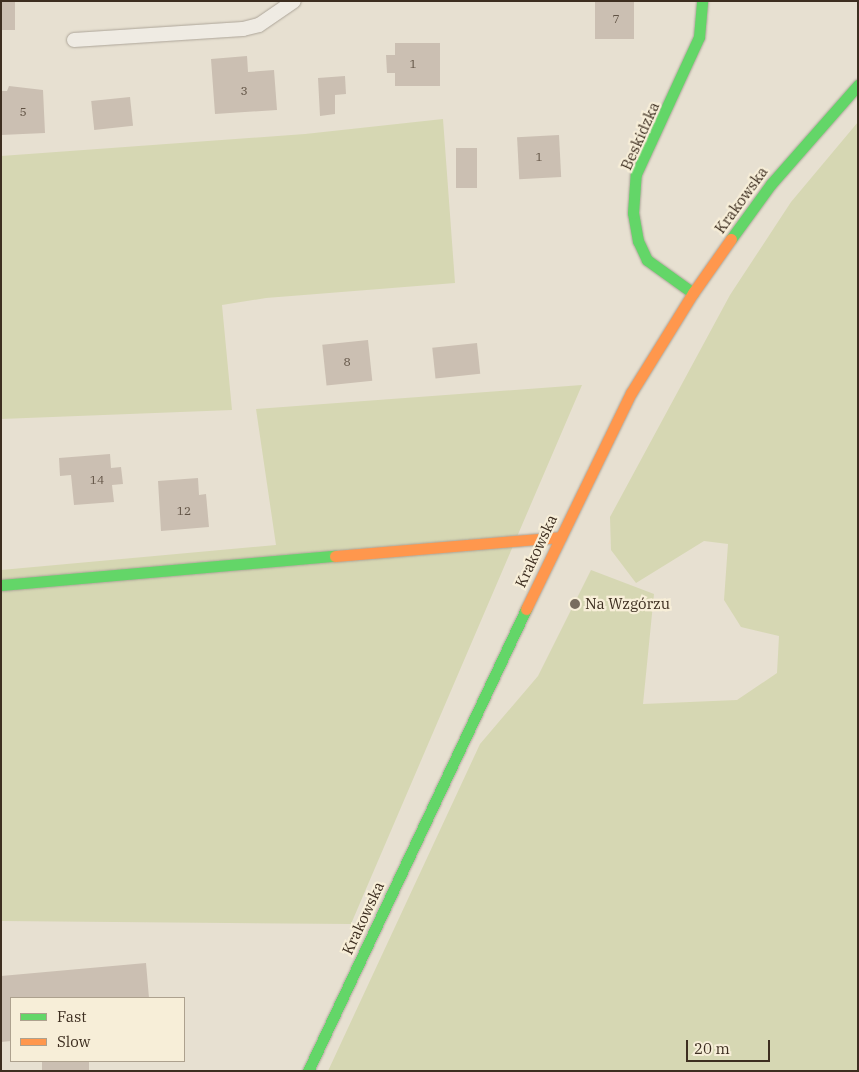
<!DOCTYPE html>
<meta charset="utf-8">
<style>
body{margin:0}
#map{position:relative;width:859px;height:1072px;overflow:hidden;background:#e7e0d1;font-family:"IBM Plex Serif",serif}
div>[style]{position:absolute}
.green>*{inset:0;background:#d6d7b3}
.building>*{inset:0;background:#cbbfb2;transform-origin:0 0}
.roads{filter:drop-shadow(0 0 1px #ada599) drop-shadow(0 0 1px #ada599)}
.lane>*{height:14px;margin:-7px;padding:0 7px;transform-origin:7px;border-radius:7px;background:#efebe3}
.fast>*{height:11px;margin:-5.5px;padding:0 5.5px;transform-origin:5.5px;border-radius:5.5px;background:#63d668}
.slow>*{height:11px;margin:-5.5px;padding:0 5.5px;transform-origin:5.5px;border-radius:5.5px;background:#ff974d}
.dots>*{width:14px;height:14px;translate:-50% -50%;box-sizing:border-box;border:2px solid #f7eed8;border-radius:50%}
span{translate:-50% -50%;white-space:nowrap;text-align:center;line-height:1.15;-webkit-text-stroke:4.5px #f7eed8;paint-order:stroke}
.number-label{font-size:12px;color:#605244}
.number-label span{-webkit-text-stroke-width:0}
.street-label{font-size:15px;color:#3d2e20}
.poi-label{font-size:15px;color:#3d2e20}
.left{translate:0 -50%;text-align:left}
.frame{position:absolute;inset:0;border:2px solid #3d2e20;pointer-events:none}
.legend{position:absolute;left:10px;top:997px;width:175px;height:65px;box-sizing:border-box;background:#f7eed8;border:1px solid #ada18e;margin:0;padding:6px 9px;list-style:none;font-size:15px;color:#3d2e20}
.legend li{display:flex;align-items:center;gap:10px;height:25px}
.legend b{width:25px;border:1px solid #ada18e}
.scale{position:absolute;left:686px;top:1040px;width:84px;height:22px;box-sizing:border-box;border:2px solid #3d2e20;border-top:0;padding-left:6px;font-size:15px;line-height:18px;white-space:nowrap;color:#3d2e20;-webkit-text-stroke:4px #f7eed8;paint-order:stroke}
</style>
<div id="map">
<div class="green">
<i style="clip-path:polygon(443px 119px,455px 283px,266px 298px,222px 305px,232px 410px,1px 419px,1px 156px,305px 134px)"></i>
<i style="clip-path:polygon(858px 122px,858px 1071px,328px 1071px,480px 744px,538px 676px,591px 570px,654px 594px,643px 704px,737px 700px,777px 673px,779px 636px,741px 627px,724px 600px,728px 544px,704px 541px,636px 583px,611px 550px,610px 517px,730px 295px,791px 202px)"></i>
<i style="clip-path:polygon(582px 385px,351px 924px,1px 921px,1px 570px,276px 545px,256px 409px)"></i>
</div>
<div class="building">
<i style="left:1px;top:1px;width:14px;height:29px"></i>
<i style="left:595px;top:1px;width:39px;height:38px"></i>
<i style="clip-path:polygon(395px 43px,440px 43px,440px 86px,395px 86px,395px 73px,387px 73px,386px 55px,395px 55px)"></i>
<i style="clip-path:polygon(247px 56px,248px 72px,274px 70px,277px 110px,215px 114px,211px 59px)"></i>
<i style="clip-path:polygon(345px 76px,346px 94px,335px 95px,335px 114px,320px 116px,318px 78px)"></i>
<i style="clip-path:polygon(9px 86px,43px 90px,45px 133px,1px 135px,1px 91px,7px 91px)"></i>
<i style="left:130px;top:97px;width:29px;height:39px;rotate:84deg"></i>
<i style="left:559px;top:135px;width:42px;height:42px;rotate:87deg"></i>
<i style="left:456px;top:148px;width:21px;height:40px"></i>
<i style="left:368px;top:340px;width:41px;height:46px;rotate:84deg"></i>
<i style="left:477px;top:343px;width:31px;height:45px;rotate:84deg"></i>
<i style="clip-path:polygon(110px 454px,111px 468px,121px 467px,123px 484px,112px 485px,114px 502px,74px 505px,71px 475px,60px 476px,59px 458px)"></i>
<i style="clip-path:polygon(198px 478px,199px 495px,206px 494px,209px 527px,161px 531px,158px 481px)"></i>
<i style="clip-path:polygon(146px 963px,149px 998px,11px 998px,11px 1041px,1px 1042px,1px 976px)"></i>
<i style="left:42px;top:1061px;width:47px;height:10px"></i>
</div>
<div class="roads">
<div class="lane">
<i style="left:74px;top:40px;width:169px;rotate:-3.7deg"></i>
<i style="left:243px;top:29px;width:16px;rotate:-14deg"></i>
<i style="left:259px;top:25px;width:42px;rotate:-34.4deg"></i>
</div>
<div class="fast">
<i style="left:731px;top:239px;width:68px;rotate:-54deg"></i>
<i style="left:771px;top:184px;width:132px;rotate:-48.7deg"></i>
<i style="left:693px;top:293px;width:57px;rotate:-144.3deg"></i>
<i style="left:647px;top:260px;width:21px;rotate:-115deg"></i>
<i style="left:638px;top:241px;width:28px;rotate:-100deg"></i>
<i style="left:633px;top:213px;width:39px;rotate:-86deg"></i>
<i style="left:636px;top:174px;width:151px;rotate:-65.3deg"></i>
<i style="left:699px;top:37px;width:36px;rotate:-85deg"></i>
<i style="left:1px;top:585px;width:335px;rotate:-5deg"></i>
<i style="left:308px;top:1071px;width:511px;rotate:-64.74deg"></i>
</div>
<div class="slow">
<i style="left:335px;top:556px;width:226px;rotate:-4.8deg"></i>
<i style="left:526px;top:609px;width:240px;rotate:-64.1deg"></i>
<i style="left:631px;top:393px;width:118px;rotate:-58.2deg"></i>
<i style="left:693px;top:293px;width:66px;rotate:-54.9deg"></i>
</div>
</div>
<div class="dots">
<i style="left:575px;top:604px;background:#786c5e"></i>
</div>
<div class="number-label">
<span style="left:616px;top:19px">7</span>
<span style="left:413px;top:64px">1</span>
<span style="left:244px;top:91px">3</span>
<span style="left:23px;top:112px">5</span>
<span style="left:539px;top:157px">1</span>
<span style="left:347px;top:362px">8</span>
<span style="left:97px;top:480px">14</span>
<span style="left:184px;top:511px">12</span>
</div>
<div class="street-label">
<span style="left:640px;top:136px;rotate:-66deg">Beskidzka</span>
<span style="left:741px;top:200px;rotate:-54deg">Krakowska</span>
<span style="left:536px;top:551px;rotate:-65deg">Krakowska</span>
<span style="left:363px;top:918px;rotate:-65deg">Krakowska</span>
</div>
<div class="poi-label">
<span class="left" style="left:585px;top:604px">Na Wzgórzu</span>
</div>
<div class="frame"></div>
<ul class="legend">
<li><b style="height:6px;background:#63d668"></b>Fast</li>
<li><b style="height:6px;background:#ff974d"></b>Slow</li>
</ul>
<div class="scale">20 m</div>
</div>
